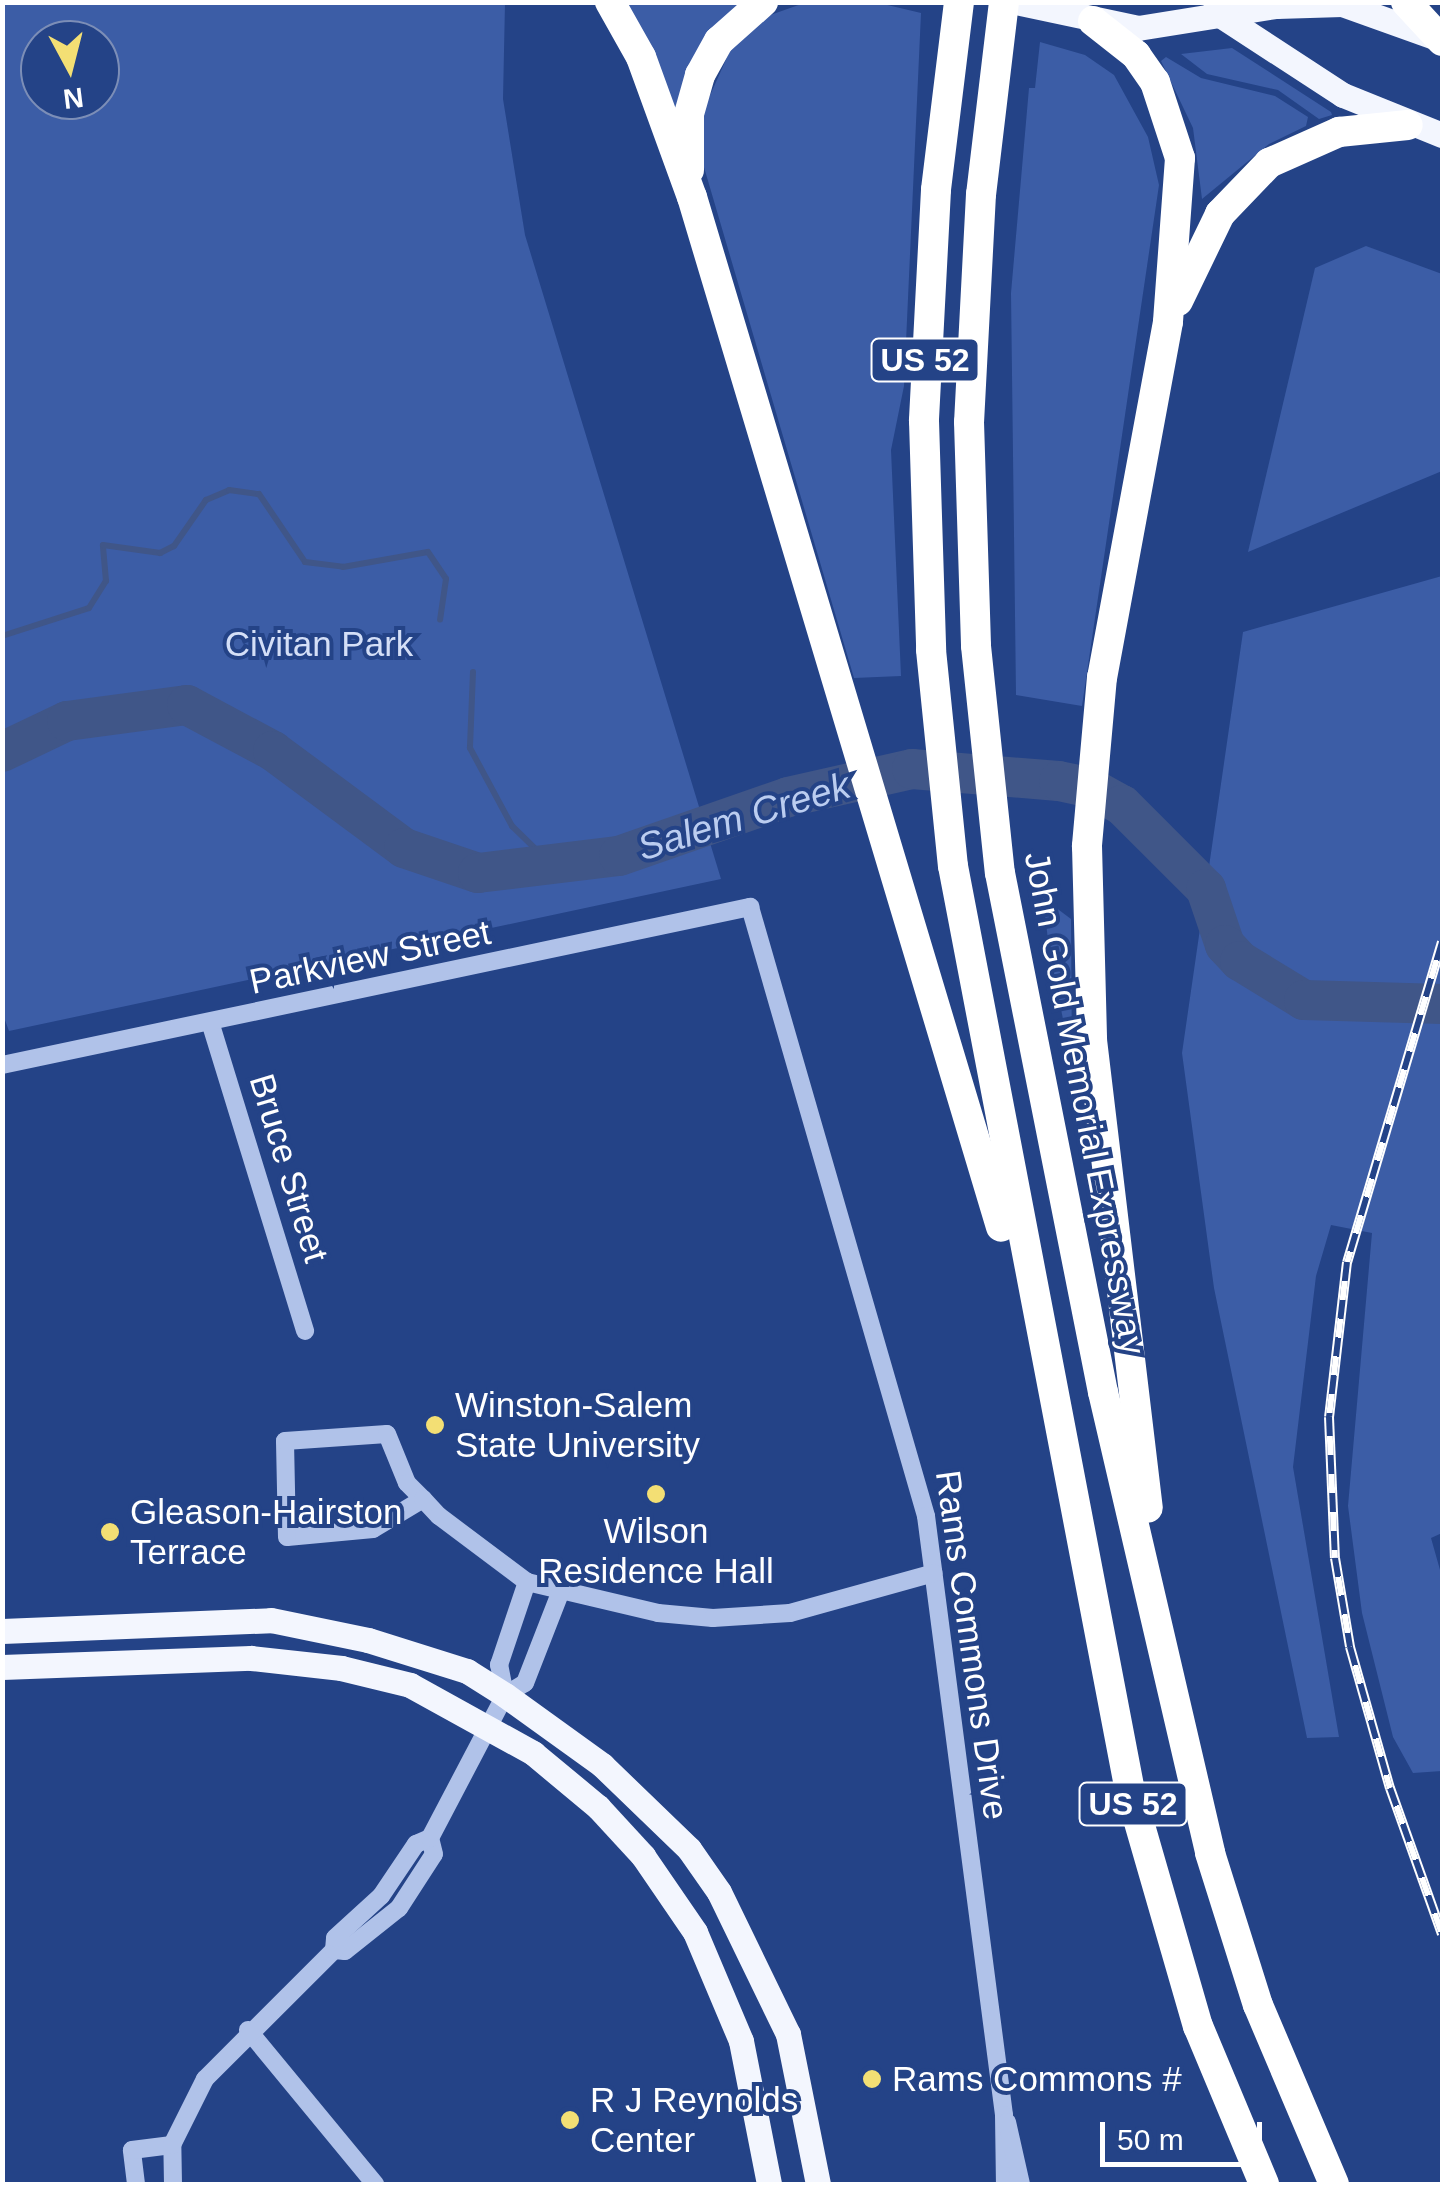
<!DOCTYPE html>
<style>
body{margin:0}
#map{position:relative;width:1445px;height:2187px;overflow:hidden;background:#244387;font-family:Helvetica,sans-serif}
div>[style]{position:absolute}
.green>*{inset:0;background:#3c5da6}
.stream>*{height:6px;margin:-3px;padding:0 3px;transform-origin:3px;border-radius:3px;background:#405688}
.river>*{height:40px;margin:-20px;padding:0 20px;transform-origin:20px;border-radius:20px;background:#405688}
.minor>*{height:18px;margin:-9px;padding:0 9px;transform-origin:9px;border-radius:9px;background:#b0c2e9}
.major>*{height:25px;margin:-12.5px;padding:0 12.5px;transform-origin:12.5px;border-radius:12.5px;background:#f3f6fe}
.highway>*{height:30px;margin:-15px;padding:0 15px;transform-origin:15px;border-radius:15px;background:#fff}
.rail>*{height:10px;margin-top:-5px;transform-origin:0;background:repeating-linear-gradient(90deg,#244387 0 19px,#fff 0 38px);box-sizing:border-box;border-block:2px solid #fff}
.dots>*{width:28px;height:28px;translate:-50% -50%;box-sizing:border-box;border:5px solid #244387;border-radius:50%}
span{translate:-50% -50%;white-space:nowrap;text-align:center;line-height:1.15;-webkit-text-stroke:8px #244387;paint-order:stroke}
.shield-label span{padding:2px 8px;background:#244387;border:2px solid;border-radius:8px;-webkit-text-stroke-width:0}
.shield-label{font-size:32px;color:#fff;font-weight:700}
.park-label{font-size:35px;color:#d4dff7}
.street-label{font-size:35px;color:#fff}
.poi-label{font-size:35px;color:#fff}
.left{translate:0 -50%;text-align:left}
.water-label{font-size:38px;color:#bbcdf0;font-style:italic}
.frame{position:absolute;inset:0;border:5px solid #fff;pointer-events:none}
.north{position:absolute;left:20px;top:20px;width:100px;height:100px;box-sizing:border-box;background:#244387;border:2px solid #7c8eb7;border-radius:50%;rotate:173deg;font-size:28px;font-weight:700;line-height:40px;text-align:center;color:#fff}
.north::after{content:'';display:block;margin:auto;width:35px;height:45px;background:#f3df74;clip-path:polygon(50% 0,100% 100%,50% 72%,0 100%)}
.scale{position:absolute;left:1100px;top:2122px;width:162px;height:45px;box-sizing:border-box;border:5px solid #fff;border-top:0;padding-left:12px;font-size:30px;line-height:35px;white-space:nowrap;color:#fff;-webkit-text-stroke:8px #244387;paint-order:stroke}
</style>
<div id="map">
<div class="green">
<i style="clip-path:polygon(evenodd,3px 2px,505px 3px,503px 99px,525px 235px,721px 879px,9px 1031px,2px 1012px,3px 2px,100px 40px,100px 100px,40px 100px,40px 40px,100px 40px)"></i>
<i style="clip-path:polygon(807px 2px,879px 3px,921px 13px,904px 386px,891px 450px,901px 676px,854px 678px,701px 157px,699px 120px,733px 44px,762px 18px)"></i>
<i style="clip-path:polygon(622px 3px,743px 3px,676px 113px)"></i>
<i style="clip-path:polygon(1040px 42px,1085px 55px,1114px 75px,1148px 137px,1159px 185px,1082px 706px,1016px 695px,1011px 293px,1029px 88px,1035px 88px)"></i>
<i style="clip-path:polygon(1232px 48px,1331px 112px,1332px 115px,1319px 119px,1278px 90px,1207px 74px,1181px 54px)"></i>
<i style="clip-path:polygon(1166px 57px,1201px 78px,1275px 96px,1308px 117px,1306px 126px,1269px 144px,1202px 199px,1193px 128px,1161px 61px)"></i>
<i style="clip-path:polygon(1366px 246px,1442px 274px,1442px 471px,1248px 552px,1315px 268px)"></i>
<i style="clip-path:polygon(1442px 576px,1442px 1533px,1431px 1538px,1442px 1577px,1442px 1771px,1413px 1773px,1393px 1737px,1362px 1613px,1348px 1506px,1372px 1233px,1331px 1225px,1316px 1276px,1293px 1467px,1339px 1737px,1307px 1738px,1214px 1288px,1182px 1053px,1243px 632px)"></i>
<i style="clip-path:polygon(1043px 898px,1071px 919px,1072px 1065px,1049px 948px)"></i>
</div>
<div class="stream">
<i style="left:2px;top:636px;width:91px;rotate:-17.8deg"></i>
<i style="left:89px;top:608px;width:32px;rotate:-58deg"></i>
<i style="left:106px;top:581px;width:36px;rotate:-95deg"></i>
<i style="left:103px;top:545px;width:58px;rotate:8deg"></i>
<i style="left:160px;top:553px;width:16px;rotate:-27deg"></i>
<i style="left:174px;top:546px;width:56px;rotate:-55.2deg"></i>
<i style="left:206px;top:500px;width:25px;rotate:-23deg"></i>
<i style="left:229px;top:490px;width:30px;rotate:8deg"></i>
<i style="left:259px;top:494px;width:82px;rotate:55.9deg"></i>
<i style="left:305px;top:562px;width:38px;rotate:7deg"></i>
<i style="left:343px;top:567px;width:86px;rotate:-10deg"></i>
<i style="left:428px;top:552px;width:32px;rotate:56deg"></i>
<i style="left:446px;top:579px;width:41px;rotate:98.3deg"></i>
<i style="left:473px;top:672px;width:76px;rotate:92.3deg"></i>
<i style="left:470px;top:748px;width:89px;rotate:61.7deg"></i>
<i style="left:512px;top:826px;width:60px;rotate:44.3deg"></i>
</div>
<div class="river">
<i style="left:2px;top:752px;width:72px;rotate:-25.5deg"></i>
<i style="left:67px;top:721px;width:121px;rotate:-7.6deg"></i>
<i style="left:187px;top:705px;width:98px;rotate:28.1deg"></i>
<i style="left:273px;top:751px;width:163px;rotate:36.5deg"></i>
<i style="left:404px;top:848px;width:78px;rotate:18.7deg"></i>
<i style="left:478px;top:873px;width:142px;rotate:-6.9deg"></i>
<i style="left:619px;top:856px;width:179px;rotate:-19.2deg"></i>
<i style="left:788px;top:797px;width:127px;rotate:-12.7deg"></i>
<i style="left:912px;top:769px;width:147px;rotate:4.7deg"></i>
<i style="left:1059px;top:781px;width:33px;rotate:12deg"></i>
<i style="left:1091px;top:788px;width:35px;rotate:29deg"></i>
<i style="left:1122px;top:805px;width:119px;rotate:45deg"></i>
<i style="left:1206px;top:889px;width:59px;rotate:71.3deg"></i>
<i style="left:1225px;top:945px;width:22px;rotate:47deg"></i>
<i style="left:1240px;top:961px;width:75px;rotate:31.4deg"></i>
<i style="left:1304px;top:1000px;width:138px;rotate:1.7deg"></i>
</div>
<div class="minor">
<i style="left:211px;top:1025px;width:320px;rotate:72.9deg"></i>
<i style="left:2px;top:1065px;width:765px;rotate:-11.93deg"></i>
<i style="left:750px;top:907px;width:634px;rotate:73.88deg"></i>
<i style="left:926px;top:1516px;width:604px;rotate:82.58deg"></i>
<i style="left:1004px;top:2115px;width:69px;rotate:89.2deg"></i>
<i style="left:423px;top:1499px;width:58px;rotate:149deg"></i>
<i style="left:373px;top:1529px;width:86px;rotate:174.7deg"></i>
<i style="left:287px;top:1537px;width:96px;rotate:-91.2deg"></i>
<i style="left:285px;top:1441px;width:102px;rotate:-3.9deg"></i>
<i style="left:387px;top:1434px;width:53px;rotate:67.8deg"></i>
<i style="left:407px;top:1483px;width:23px;rotate:45deg"></i>
<i style="left:423px;top:1499px;width:23px;rotate:47deg"></i>
<i style="left:439px;top:1516px;width:110px;rotate:36.9deg"></i>
<i style="left:527px;top:1582px;width:135px;rotate:13.3deg"></i>
<i style="left:658px;top:1613px;width:55px;rotate:5.2deg"></i>
<i style="left:713px;top:1618px;width:77px;rotate:-3.7deg"></i>
<i style="left:790px;top:1613px;width:149px;rotate:-15.5deg"></i>
<i style="left:505px;top:1695px;width:31px;rotate:-101deg"></i>
<i style="left:499px;top:1665px;width:88px;rotate:-71.4deg"></i>
<i style="left:334px;top:1950px;width:11px;rotate:5deg"></i>
<i style="left:345px;top:1951px;width:69px;rotate:-38.5deg"></i>
<i style="left:399px;top:1908px;width:64px;rotate:-57.1deg"></i>
<i style="left:434px;top:1854px;width:16px;rotate:-104deg"></i>
<i style="left:248px;top:2030px;width:200px;rotate:50.5deg"></i>
<i style="left:1007px;top:2122px;width:64px;rotate:77.3deg"></i>
<i style="left:136px;top:2184px;width:34px;rotate:-97deg"></i>
<i style="left:132px;top:2150px;width:40px;rotate:-7.1deg"></i>
<i style="left:173px;top:2184px;width:39px;rotate:-91deg"></i>
<i style="left:172px;top:2145px;width:74px;rotate:-63.4deg"></i>
<i style="left:205px;top:2079px;width:182px;rotate:-45deg"></i>
<i style="left:334px;top:1950px;width:12px;rotate:-85deg"></i>
<i style="left:335px;top:1938px;width:62px;rotate:-42.4deg"></i>
<i style="left:381px;top:1896px;width:63px;rotate:-56.1deg"></i>
<i style="left:416px;top:1844px;width:15px;rotate:-23deg"></i>
<i style="left:430px;top:1838px;width:161px;rotate:-62.3deg"></i>
<i style="left:505px;top:1695px;width:23px;rotate:-31deg"></i>
<i style="left:525px;top:1683px;width:97px;rotate:-68.7deg"></i>
</div>
<div class="major">
<i style="left:1016px;top:2px;width:125px;rotate:12deg"></i>
<i style="left:1138px;top:28px;width:140px;rotate:-9.1deg"></i>
<i style="left:1276px;top:6px;width:66px;rotate:-1.7deg"></i>
<i style="left:1342px;top:4px;width:98px;rotate:19.7deg"></i>
<i style="left:1214px;top:11px;width:154px;rotate:33.1deg"></i>
<i style="left:1343px;top:95px;width:107px;rotate:22deg"></i>
<i style="left:2px;top:1631px;width:269px;rotate:-2.3deg"></i>
<i style="left:271px;top:1620px;width:99px;rotate:11.7deg"></i>
<i style="left:368px;top:1640px;width:104px;rotate:17.4deg"></i>
<i style="left:467px;top:1671px;width:45px;rotate:32.3deg"></i>
<i style="left:505px;top:1695px;width:120px;rotate:35.8deg"></i>
<i style="left:602px;top:1765px;width:121px;rotate:44deg"></i>
<i style="left:689px;top:1849px;width:52px;rotate:55.1deg"></i>
<i style="left:719px;top:1892px;width:158px;rotate:64.1deg"></i>
<i style="left:788px;top:2034px;width:153px;rotate:78.7deg"></i>
<i style="left:2px;top:1667px;width:249px;rotate:-2.1deg"></i>
<i style="left:251px;top:1658px;width:91px;rotate:6.3deg"></i>
<i style="left:341px;top:1668px;width:71px;rotate:13.8deg"></i>
<i style="left:410px;top:1685px;width:141px;rotate:28.9deg"></i>
<i style="left:533px;top:1753px;width:85px;rotate:39.7deg"></i>
<i style="left:598px;top:1807px;width:67px;rotate:47.4deg"></i>
<i style="left:643px;top:1856px;width:92px;rotate:55.6deg"></i>
<i style="left:695px;top:1932px;width:118px;rotate:67.1deg"></i>
<i style="left:741px;top:2041px;width:146px;rotate:78.9deg"></i>
</div>
<div class="highway">
<i style="left:610px;top:2px;width:63px;rotate:60.6deg"></i>
<i style="left:641px;top:57px;width:149px;rotate:70deg"></i>
<i style="left:692px;top:197px;width:1075px;rotate:73.3deg"></i>
<i style="left:959px;top:2px;width:189px;rotate:97deg"></i>
<i style="left:936px;top:190px;width:231px;rotate:93deg"></i>
<i style="left:924px;top:421px;width:229px;rotate:88.2deg"></i>
<i style="left:931px;top:650px;width:217px;rotate:84.2deg"></i>
<i style="left:953px;top:866px;width:942px;rotate:79.17deg"></i>
<i style="left:1130px;top:1791px;width:245px;rotate:73.9deg"></i>
<i style="left:1198px;top:2026px;width:171px;rotate:67.3deg"></i>
<i style="left:1004px;top:2px;width:193px;rotate:96.8deg"></i>
<i style="left:981px;top:194px;width:228px;rotate:93deg"></i>
<i style="left:969px;top:422px;width:224px;rotate:88.2deg"></i>
<i style="left:976px;top:646px;width:228px;rotate:84deg"></i>
<i style="left:1000px;top:873px;width:529px;rotate:78.78deg"></i>
<i style="left:1103px;top:1392px;width:473px;rotate:76.9deg"></i>
<i style="left:1210px;top:1853px;width:159px;rotate:72.5deg"></i>
<i style="left:1258px;top:2005px;width:194px;rotate:67deg"></i>
<i style="left:1406px;top:2px;width:53px;rotate:47.3deg"></i>
<i style="left:1093px;top:21px;width:55px;rotate:38.3deg"></i>
<i style="left:1136px;top:55px;width:33px;rotate:55deg"></i>
<i style="left:1155px;top:82px;width:80px;rotate:71.8deg"></i>
<i style="left:1180px;top:158px;width:164px;rotate:94.2deg"></i>
<i style="left:1168px;top:322px;width:361px;rotate:100.5deg"></i>
<i style="left:1102px;top:677px;width:170px;rotate:95.1deg"></i>
<i style="left:1087px;top:846px;width:194px;rotate:88.5deg"></i>
<i style="left:1092px;top:1040px;width:471px;rotate:83.2deg"></i>
<i style="left:689px;top:170px;width:56px;rotate:-90deg"></i>
<i style="left:689px;top:114px;width:41px;rotate:-74.2deg"></i>
<i style="left:700px;top:75px;width:39px;rotate:-61deg"></i>
<i style="left:719px;top:41px;width:59px;rotate:-41.6deg"></i>
<i style="left:1178px;top:301px;width:97px;rotate:-64.2deg"></i>
<i style="left:1220px;top:214px;width:71px;rotate:-46.1deg"></i>
<i style="left:1269px;top:163px;width:77px;rotate:-23.9deg"></i>
<i style="left:1339px;top:132px;width:69px;rotate:-5.8deg"></i>
</div>
<div class="rail">
<i style="left:1442px;top:942px;width:334px;rotate:106.5deg"></i>
<i style="left:1347px;top:1262px;width:156px;rotate:96.6deg"></i>
<i style="left:1329px;top:1417px;width:141px;rotate:87.6deg"></i>
<i style="left:1335px;top:1558px;width:90px;rotate:80.4deg"></i>
<i style="left:1350px;top:1647px;width:147px;rotate:74.2deg"></i>
<i style="left:1390px;top:1788px;width:155px;rotate:70.4deg"></i>
</div>
<div class="dots">
<i style="left:435px;top:1425px;background:#f3df74"></i>
<i style="left:656px;top:1494px;background:#f3df74"></i>
<i style="left:110px;top:1532px;background:#f3df74"></i>
<i style="left:872px;top:2079px;background:#f3df74"></i>
<i style="left:570px;top:2120px;background:#f3df74"></i>
</div>
<div class="shield-label">
<span style="left:925px;top:360px">US 52</span>
<span style="left:1133px;top:1804px">US 52</span>
</div>
<div class="park-label">
<span style="left:319px;top:644px">Civitan Park</span>
</div>
<div class="street-label">
<span style="left:370px;top:957px;rotate:-12deg">Parkview Street</span>
<span style="left:1085px;top:1103px;rotate:79deg">John Gold Memorial Expressway</span>
<span style="left:289px;top:1168px;rotate:73deg">Bruce Street</span>
<span style="left:972px;top:1645px;rotate:82deg">Rams Commons Drive</span>
</div>
<div class="poi-label">
<span class="left" style="left:455px;top:1425px">Winston-Salem<br>State University</span>
<span class="left" style="left:130px;top:1532px">Gleason-Hairston<br>Terrace</span>
<span style="left:656px;top:1551px">Wilson<br>Residence Hall</span>
<span class="left" style="left:892px;top:2079px">Rams Commons #</span>
<span class="left" style="left:590px;top:2120px">R J Reynolds<br>Center</span>
</div>
<div class="water-label">
<span style="left:744px;top:817px;rotate:-17deg">Salem Creek</span>
</div>
<div class="frame"></div>
<div class="north">N</div>
<div class="scale">50 m</div>
</div>
